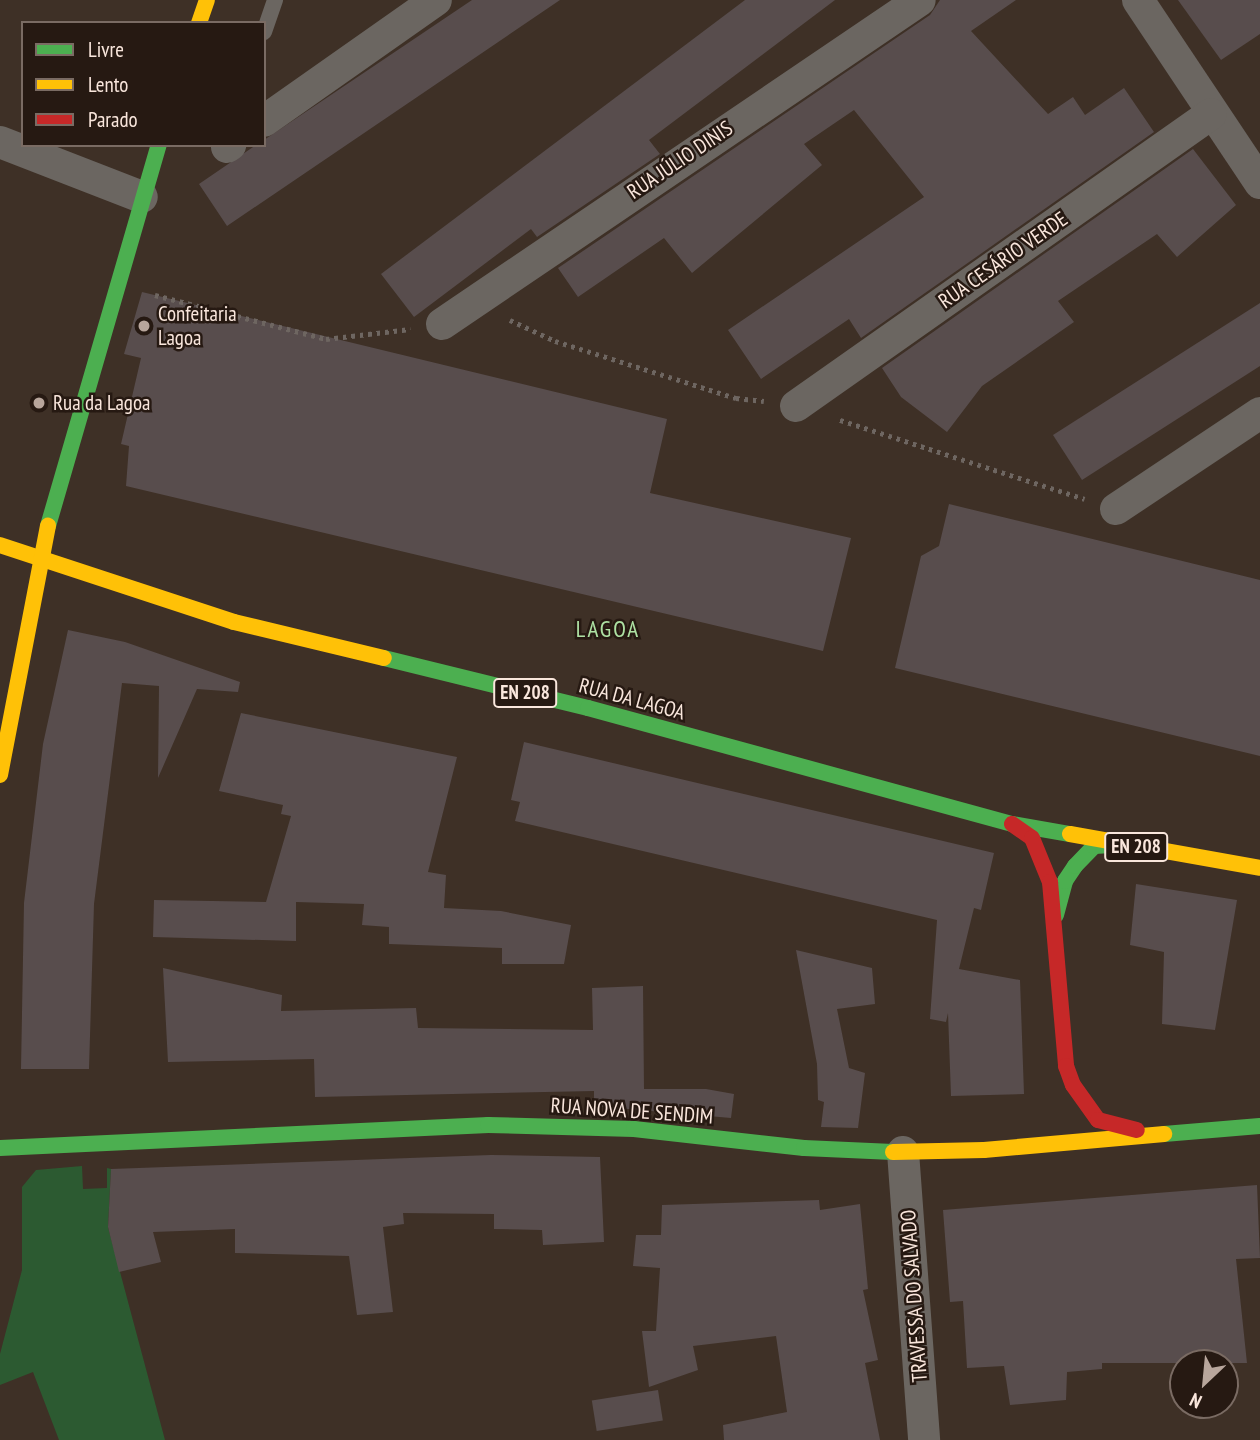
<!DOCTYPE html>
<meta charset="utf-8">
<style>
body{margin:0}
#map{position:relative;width:1260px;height:1440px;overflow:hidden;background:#3e3026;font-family:"PT Sans Narrow",sans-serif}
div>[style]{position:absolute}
.green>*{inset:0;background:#2c5a31}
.building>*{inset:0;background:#584d4d;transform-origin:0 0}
.path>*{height:4.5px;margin-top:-2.25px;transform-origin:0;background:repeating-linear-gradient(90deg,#6e6661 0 3.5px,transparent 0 8.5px)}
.lane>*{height:16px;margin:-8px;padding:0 8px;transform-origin:8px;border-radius:8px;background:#6b6661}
.street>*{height:32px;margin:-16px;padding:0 16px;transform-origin:16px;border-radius:16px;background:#6b6661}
.fast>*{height:16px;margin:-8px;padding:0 8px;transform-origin:8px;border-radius:8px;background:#4caf50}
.slow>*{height:16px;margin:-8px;padding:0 8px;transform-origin:8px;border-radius:8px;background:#ffc107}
.jam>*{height:16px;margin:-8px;padding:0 8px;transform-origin:8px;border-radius:8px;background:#c62828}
.dots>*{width:19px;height:19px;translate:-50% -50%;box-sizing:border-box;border:4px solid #261912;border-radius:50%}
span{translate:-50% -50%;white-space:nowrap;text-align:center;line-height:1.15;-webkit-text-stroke:5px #261912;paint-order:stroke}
.shield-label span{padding:2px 5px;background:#261912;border:2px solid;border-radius:5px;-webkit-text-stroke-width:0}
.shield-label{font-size:19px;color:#f9e6dc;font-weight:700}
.street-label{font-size:21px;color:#f9e6dc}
.poi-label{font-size:21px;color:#f9e6dc}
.left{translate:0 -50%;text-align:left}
.neighbourhood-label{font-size:23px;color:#aee1a3;letter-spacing:2px}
.legend{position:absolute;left:21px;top:21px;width:245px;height:126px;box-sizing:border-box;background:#261912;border:2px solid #7a6b63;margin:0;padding:9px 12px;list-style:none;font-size:21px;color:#f9e6dc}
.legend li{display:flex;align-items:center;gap:14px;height:35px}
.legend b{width:35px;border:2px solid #7a6b63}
.north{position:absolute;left:1169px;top:1349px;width:70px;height:70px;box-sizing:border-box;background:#261912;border:2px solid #7a6b63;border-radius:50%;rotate:206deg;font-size:19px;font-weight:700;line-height:28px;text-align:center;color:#f9e6dc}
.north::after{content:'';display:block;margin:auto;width:24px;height:32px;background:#b8a69c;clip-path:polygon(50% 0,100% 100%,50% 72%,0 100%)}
</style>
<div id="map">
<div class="green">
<i style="clip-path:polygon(82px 1166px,83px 1189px,107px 1188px,107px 1168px,111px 1169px,108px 1227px,165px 1440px,59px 1440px,33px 1372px,0 1385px,0 1354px,22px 1270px,22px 1187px,36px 1170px)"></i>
</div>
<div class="building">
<i style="clip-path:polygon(472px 0,560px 0,227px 226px,199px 184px,256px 145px,264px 145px,264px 140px)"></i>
<i style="clip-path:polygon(745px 0,835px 0,649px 140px,660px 154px,537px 237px,531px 229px,414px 317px,381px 274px)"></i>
<i style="clip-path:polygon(940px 0,1016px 0,971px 31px,1048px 114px,1073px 97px,1085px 115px,1124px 88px,1154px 132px,861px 338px,849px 319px,761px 379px,728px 330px,924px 197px,854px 110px,804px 144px,822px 165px,692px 273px,664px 238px,578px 297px,558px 268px,930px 15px)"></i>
<i style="clip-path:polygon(1178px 0,1260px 0,1260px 34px,1221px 60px)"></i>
<i style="clip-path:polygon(1193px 149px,1236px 205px,1177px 257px,1157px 234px,1058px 301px,1074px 322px,982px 386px,947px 432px,901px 397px,882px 368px)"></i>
<i style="clip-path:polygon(142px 292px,667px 419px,650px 493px,851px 538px,823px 651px,126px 486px,129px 446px,121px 444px,141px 358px,124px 354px)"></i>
<i style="clip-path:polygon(1260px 303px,1260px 366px,1082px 480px,1053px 435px)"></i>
<i style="clip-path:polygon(949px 504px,1260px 580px,1260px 756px,895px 668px,921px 556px,939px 546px)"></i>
<i style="clip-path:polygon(68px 630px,125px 642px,240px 682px,238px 692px,197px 689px,158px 778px,159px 686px,122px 683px,94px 904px,89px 1069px,21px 1069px,24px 903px,43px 744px)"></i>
<i style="clip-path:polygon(241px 713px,457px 757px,428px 872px,446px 875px,444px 908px,501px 911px,571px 925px,564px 964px,502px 964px,502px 948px,389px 944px,389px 927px,362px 925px,364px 904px,296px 902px,296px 941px,153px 937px,154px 900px,266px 902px,291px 816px,281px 814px,283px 805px,219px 791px)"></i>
<i style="clip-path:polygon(524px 742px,994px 853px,981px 910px,974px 908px,959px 969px,1020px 980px,1024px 1094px,951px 1096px,948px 1013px,946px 1022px,930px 1019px,937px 920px,515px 821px,520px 802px,511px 800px)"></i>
<i style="clip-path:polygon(1136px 884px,1237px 900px,1215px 1030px,1162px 1024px,1164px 952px,1130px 945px)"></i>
<i style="clip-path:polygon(796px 950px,872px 968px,875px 1004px,837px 1009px,849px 1068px,865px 1073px,858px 1128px,821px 1127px,824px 1102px,818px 1100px,817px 1064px)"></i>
<i style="clip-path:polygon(163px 968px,282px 995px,281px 1011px,416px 1008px,418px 1028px,593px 1030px,592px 988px,643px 986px,644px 1089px,706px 1089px,734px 1094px,731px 1118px,594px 1106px,594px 1091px,315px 1097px,314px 1059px,168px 1062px)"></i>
<i style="clip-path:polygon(491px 1155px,600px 1157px,604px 1242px,543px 1245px,542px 1230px,494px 1229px,494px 1214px,403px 1213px,404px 1224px,383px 1227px,393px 1312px,357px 1315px,349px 1256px,235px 1253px,235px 1229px,153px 1232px,161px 1262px,119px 1272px,108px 1227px,111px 1169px)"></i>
<i style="clip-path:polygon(1257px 1185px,1260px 1258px,1236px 1259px,1247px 1363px,1102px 1363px,1102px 1369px,1067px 1372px,1066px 1400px,1010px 1405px,1004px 1366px,967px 1368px,963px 1301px,950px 1302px,943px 1210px)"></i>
<i style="clip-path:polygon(819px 1200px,820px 1210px,860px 1204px,868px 1289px,863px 1290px,878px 1360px,865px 1363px,880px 1440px,724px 1440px,723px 1425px,787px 1412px,776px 1336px,693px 1346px,698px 1370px,649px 1387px,642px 1331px,656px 1331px,660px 1268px,633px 1266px,636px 1235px,661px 1235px,662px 1205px)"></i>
<i style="left:658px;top:1390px;width:31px;height:67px;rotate:81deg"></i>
</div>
<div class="path">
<i style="left:155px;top:295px;width:177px;rotate:14.4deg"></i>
<i style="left:326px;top:339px;width:85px;rotate:-6.8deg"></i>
<i style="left:510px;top:320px;width:50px;rotate:25deg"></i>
<i style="left:555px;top:341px;width:190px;rotate:17.5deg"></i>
<i style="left:736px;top:398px;width:28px;rotate:6deg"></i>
<i style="left:840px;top:420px;width:257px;rotate:17.9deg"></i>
</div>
<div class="lane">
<i style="left:264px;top:32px;width:34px;rotate:-71deg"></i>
</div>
<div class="street">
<i style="left:1138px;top:0;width:220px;rotate:56.3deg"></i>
<i style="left:264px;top:121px;width:210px;rotate:-35.1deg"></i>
<i style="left:0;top:142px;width:152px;rotate:21.2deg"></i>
<i style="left:227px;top:147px;width:4px;rotate:-34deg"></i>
<i style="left:442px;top:324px;width:577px;rotate:-34.13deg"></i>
<i style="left:796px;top:406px;width:507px;rotate:-35.13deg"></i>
<i style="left:1116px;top:509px;width:173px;rotate:-33.7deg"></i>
<i style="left:903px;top:1152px;width:289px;rotate:85.8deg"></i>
</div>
<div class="fast">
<i style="left:48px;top:526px;width:397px;rotate:-73.8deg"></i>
<i style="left:384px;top:658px;width:210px;rotate:13.8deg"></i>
<i style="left:588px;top:708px;width:440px;rotate:15.3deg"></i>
<i style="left:1012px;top:824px;width:59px;rotate:9.8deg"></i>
<i style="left:1056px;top:915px;width:35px;rotate:-75deg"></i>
<i style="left:1065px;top:881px;width:18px;rotate:-56deg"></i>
<i style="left:1075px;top:866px;width:28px;rotate:-46deg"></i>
<i style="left:1094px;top:846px;width:18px;rotate:-3deg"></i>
<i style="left:1164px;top:1134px;width:96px;rotate:-4.8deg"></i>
<i style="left:0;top:1148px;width:489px;rotate:-2.7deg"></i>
<i style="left:488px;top:1125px;width:146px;rotate:1.6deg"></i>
<i style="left:634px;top:1129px;width:171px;rotate:6.4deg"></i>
<i style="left:804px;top:1148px;width:89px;rotate:2.6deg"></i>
</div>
<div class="slow">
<i style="left:199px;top:23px;width:24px;rotate:-71deg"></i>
<i style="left:0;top:545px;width:246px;rotate:18.2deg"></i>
<i style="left:234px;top:622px;width:154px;rotate:13.5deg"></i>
<i style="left:0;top:775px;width:254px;rotate:-79.1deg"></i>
<i style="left:1070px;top:834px;width:193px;rotate:10.1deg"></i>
<i style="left:893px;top:1152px;width:91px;rotate:-1.3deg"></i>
<i style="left:984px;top:1150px;width:181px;rotate:-5.1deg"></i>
</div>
<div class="jam">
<i style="left:1012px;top:824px;width:24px;rotate:35deg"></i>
<i style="left:1032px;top:838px;width:48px;rotate:67.8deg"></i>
<i style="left:1050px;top:882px;width:185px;rotate:85deg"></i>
<i style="left:1066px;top:1066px;width:20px;rotate:70deg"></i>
<i style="left:1073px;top:1085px;width:43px;rotate:54.5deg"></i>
<i style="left:1098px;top:1120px;width:40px;rotate:14.4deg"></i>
</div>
<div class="dots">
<i style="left:144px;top:326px;background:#b8a69c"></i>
<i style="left:39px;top:403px;background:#b8a69c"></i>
</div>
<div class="shield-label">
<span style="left:525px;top:693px">EN 208</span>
<span style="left:1136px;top:847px">EN 208</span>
</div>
<div class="street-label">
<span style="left:680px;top:160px;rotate:-34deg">RUA JÚLIO DINIS</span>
<span style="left:1003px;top:260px;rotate:-35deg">RUA CESÁRIO VERDE</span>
<span style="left:632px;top:699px;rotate:15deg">RUA DA LAGOA</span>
<span style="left:632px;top:1111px;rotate:4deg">RUA NOVA DE SENDIM</span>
<span style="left:914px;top:1296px;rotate:-94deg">TRAVESSA DO SALVADO</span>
</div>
<div class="poi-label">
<span class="left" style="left:158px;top:326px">Confeitaria<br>Lagoa</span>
<span class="left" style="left:53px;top:403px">Rua da Lagoa</span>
</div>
<div class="neighbourhood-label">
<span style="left:608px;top:629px">LAGOA</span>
</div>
<ul class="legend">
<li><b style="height:9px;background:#4caf50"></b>Livre</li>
<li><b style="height:9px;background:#ffc107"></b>Lento</li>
<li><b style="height:9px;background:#c62828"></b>Parado</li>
</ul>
<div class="north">N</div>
</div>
